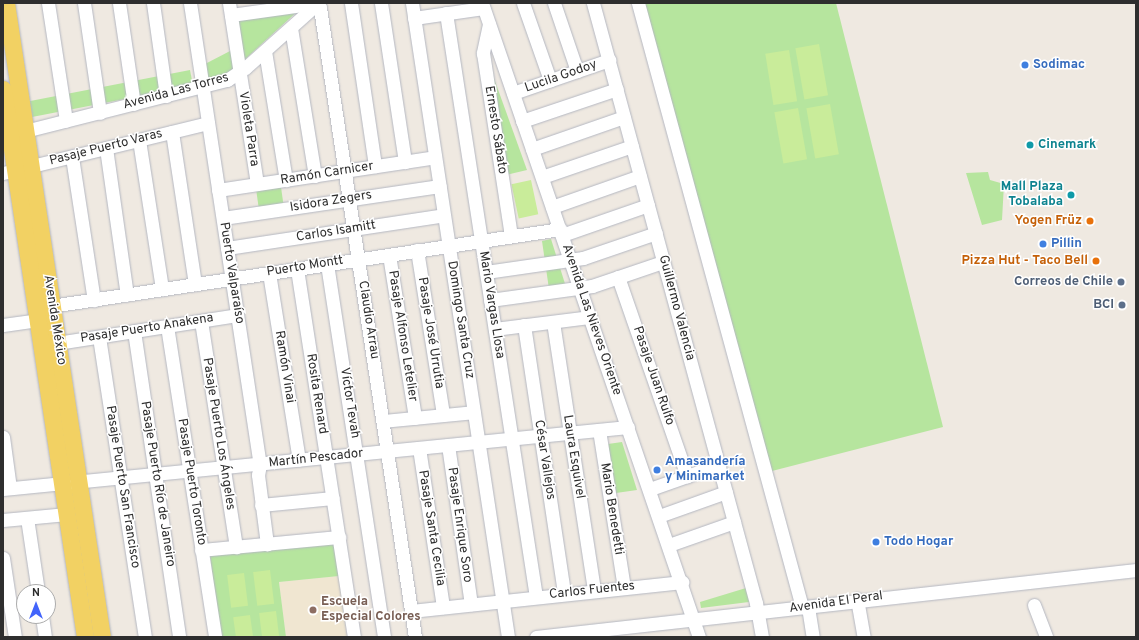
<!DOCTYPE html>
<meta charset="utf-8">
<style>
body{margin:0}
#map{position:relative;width:1139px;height:640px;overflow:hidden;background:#efe9e1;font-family:Overpass,sans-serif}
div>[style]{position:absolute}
.education>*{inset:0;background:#f0e6d1}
.green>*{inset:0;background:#b6e59e;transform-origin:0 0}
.pitch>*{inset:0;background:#c9ec9a;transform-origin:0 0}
.roads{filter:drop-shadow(0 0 1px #b4b7c1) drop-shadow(0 0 1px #b4b7c1)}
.minor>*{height:13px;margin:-6.5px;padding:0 6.5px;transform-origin:6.5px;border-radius:6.5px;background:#fff}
.major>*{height:17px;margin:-8.5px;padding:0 8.5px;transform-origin:8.5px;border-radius:8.5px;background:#f2d163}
.dots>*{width:11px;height:11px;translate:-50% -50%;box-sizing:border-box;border:2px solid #fff;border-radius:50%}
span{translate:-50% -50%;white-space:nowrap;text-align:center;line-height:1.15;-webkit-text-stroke:3px #fff;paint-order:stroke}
.shop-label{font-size:13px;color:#366cbe;font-weight:700}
.left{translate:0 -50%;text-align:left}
.street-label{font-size:13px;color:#2e2e2e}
.culture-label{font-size:13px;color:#0d838f;font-weight:700}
.right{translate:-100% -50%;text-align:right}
.food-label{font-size:13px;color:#c56008;font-weight:700}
.service-label{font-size:13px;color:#4e5e75;font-weight:700}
.education-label{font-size:13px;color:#785e54;font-weight:700}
.frame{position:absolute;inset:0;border:4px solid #2e2e2e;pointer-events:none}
.north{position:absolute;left:16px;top:584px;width:40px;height:40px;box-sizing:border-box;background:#fff;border:1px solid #ababab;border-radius:50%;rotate:0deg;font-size:11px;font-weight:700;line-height:16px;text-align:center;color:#2e2e2e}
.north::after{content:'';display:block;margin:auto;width:14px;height:18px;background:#4264fb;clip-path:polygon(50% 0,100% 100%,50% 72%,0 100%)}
</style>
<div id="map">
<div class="education">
<i style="clip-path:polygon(339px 576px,347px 637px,286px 637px,279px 582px)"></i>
</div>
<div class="green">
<i style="clip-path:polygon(643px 3px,836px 3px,943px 427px,772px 471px)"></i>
<i style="clip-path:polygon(300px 9px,242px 62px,235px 19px)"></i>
<i style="clip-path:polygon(232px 50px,235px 70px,208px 80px,205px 64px)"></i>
<i style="left:190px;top:70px;width:16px;height:164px;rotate:79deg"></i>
<i style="clip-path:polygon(491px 70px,527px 170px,506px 175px)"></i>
<i style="clip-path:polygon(988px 172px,990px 180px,1004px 184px,1002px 220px,982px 225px,966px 173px)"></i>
<i style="left:281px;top:187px;width:22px;height:25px;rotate:82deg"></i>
<i style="clip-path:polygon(551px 239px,566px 287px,549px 289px,542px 241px)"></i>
<i style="clip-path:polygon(622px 442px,637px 490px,616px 493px,608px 444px)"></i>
<i style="clip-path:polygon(335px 541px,339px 576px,279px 582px,286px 637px,220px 637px,210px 555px)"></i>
<i style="clip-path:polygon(746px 588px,749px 602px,701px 608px,700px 602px)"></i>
</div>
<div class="pitch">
<i style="left:819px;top:44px;width:52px;height:24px;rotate:80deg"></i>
<i style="left:789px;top:50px;width:52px;height:24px;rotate:81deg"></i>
<i style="left:830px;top:104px;width:51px;height:24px;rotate:80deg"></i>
<i style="left:798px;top:108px;width:52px;height:24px;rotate:80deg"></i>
<i style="left:531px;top:180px;width:35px;height:20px;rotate:78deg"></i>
<i style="left:270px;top:570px;width:34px;height:17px;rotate:83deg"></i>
<i style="left:244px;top:573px;width:33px;height:17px;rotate:83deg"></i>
<i style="left:276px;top:611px;width:26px;height:17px;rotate:83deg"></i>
<i style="left:250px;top:615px;width:22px;height:17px;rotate:82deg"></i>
</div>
<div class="roads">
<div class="minor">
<i style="left:48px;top:3px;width:119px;rotate:81.3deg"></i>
<i style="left:84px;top:3px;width:111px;rotate:81.7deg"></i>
<i style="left:119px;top:3px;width:102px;rotate:81.6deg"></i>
<i style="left:153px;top:3px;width:94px;rotate:82deg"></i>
<i style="left:190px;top:3px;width:466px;rotate:81.4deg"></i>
<i style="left:260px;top:464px;width:11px;rotate:100deg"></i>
<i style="left:258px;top:475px;width:70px;rotate:82.6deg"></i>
<i style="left:229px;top:3px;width:183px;rotate:81.2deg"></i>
<i style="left:351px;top:3px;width:165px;rotate:81.6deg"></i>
<i style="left:381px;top:3px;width:161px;rotate:81.4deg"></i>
<i style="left:412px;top:3px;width:641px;rotate:81.39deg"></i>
<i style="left:482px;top:3px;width:670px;rotate:71.11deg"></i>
<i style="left:523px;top:3px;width:82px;rotate:70.7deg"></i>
<i style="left:554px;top:3px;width:72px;rotate:71.3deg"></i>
<i style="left:593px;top:3px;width:622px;rotate:74.8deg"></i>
<i style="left:756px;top:603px;width:35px;rotate:80deg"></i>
<i style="left:638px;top:3px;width:626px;rotate:74.81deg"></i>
<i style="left:446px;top:13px;width:591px;rotate:81.24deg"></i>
<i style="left:231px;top:15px;width:88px;rotate:-7.9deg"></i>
<i style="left:318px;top:3px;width:5px;rotate:68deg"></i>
<i style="left:320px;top:8px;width:636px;rotate:81.41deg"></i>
<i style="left:414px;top:18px;width:70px;rotate:-8.2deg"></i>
<i style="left:489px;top:24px;width:30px;rotate:102deg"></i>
<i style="left:483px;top:53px;width:185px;rotate:81.3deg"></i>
<i style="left:291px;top:28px;width:150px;rotate:80.8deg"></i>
<i style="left:265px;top:51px;width:131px;rotate:80.8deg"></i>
<i style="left:513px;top:93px;width:102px;rotate:-19deg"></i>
<i style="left:522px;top:121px;width:100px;rotate:-18.6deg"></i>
<i style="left:172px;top:132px;width:154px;rotate:81.4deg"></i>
<i style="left:17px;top:133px;width:217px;rotate:-14.2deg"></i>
<i style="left:227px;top:80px;width:22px;rotate:-34deg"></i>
<i style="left:245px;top:68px;width:98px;rotate:-41.7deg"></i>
<i style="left:139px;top:140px;width:151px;rotate:81.2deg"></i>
<i style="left:106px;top:148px;width:148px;rotate:81.9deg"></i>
<i style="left:532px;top:149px;width:97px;rotate:-19.2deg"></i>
<i style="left:72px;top:157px;width:145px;rotate:81.3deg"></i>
<i style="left:3px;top:173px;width:211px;rotate:-13.7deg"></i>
<i style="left:542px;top:177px;width:95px;rotate:-19deg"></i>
<i style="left:218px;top:190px;width:219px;rotate:-8.6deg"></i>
<i style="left:552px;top:207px;width:93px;rotate:-19.4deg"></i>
<i style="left:223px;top:218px;width:219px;rotate:-8.4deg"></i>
<i style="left:562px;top:235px;width:91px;rotate:-19.2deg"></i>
<i style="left:227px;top:248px;width:219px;rotate:-8.6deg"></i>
<i style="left:417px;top:250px;width:167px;rotate:81deg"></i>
<i style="left:389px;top:255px;width:165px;rotate:80.9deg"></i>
<i style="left:327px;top:264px;width:377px;rotate:81.3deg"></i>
<i style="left:297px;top:269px;width:372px;rotate:81.2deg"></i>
<i style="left:486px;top:272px;width:98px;rotate:-8.2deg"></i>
<i style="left:583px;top:258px;width:77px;rotate:-18.9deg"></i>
<i style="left:269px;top:273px;width:189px;rotate:80.9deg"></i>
<i style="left:618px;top:277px;width:211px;rotate:70.9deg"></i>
<i style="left:490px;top:300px;width:103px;rotate:-7.8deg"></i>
<i style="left:592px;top:286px;width:75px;rotate:-18.7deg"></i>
<i style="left:51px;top:306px;width:515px;rotate:-8.6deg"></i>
<i style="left:201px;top:321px;width:229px;rotate:81.2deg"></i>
<i style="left:553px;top:322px;width:272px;rotate:81.3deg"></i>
<i style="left:3px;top:325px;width:35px;rotate:-8deg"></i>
<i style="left:524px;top:325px;width:272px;rotate:81.5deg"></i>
<i style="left:167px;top:326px;width:315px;rotate:81.2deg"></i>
<i style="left:495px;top:329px;width:96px;rotate:-7.2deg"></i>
<i style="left:134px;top:331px;width:309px;rotate:81.6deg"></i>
<i style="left:99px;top:337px;width:304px;rotate:81.3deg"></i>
<i style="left:57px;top:343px;width:182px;rotate:-8.8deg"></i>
<i style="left:383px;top:421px;width:91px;rotate:-5.6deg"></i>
<i style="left:599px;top:430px;width:160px;rotate:81deg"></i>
<i style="left:3px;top:437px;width:51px;rotate:82.2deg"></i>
<i style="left:448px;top:445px;width:161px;rotate:81.8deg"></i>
<i style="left:419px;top:448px;width:161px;rotate:81.4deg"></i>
<i style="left:3px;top:489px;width:628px;rotate:-5.67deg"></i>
<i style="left:650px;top:489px;width:72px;rotate:-19.4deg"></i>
<i style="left:261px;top:505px;width:72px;rotate:-5.6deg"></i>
<i style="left:659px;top:516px;width:71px;rotate:-19.7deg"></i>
<i style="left:27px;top:518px;width:75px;rotate:81.5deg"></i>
<i style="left:3px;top:520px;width:64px;rotate:-5.4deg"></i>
<i style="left:669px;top:545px;width:69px;rotate:-19.5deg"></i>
<i style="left:201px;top:550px;width:139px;rotate:-5.4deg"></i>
<i style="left:3px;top:558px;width:80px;rotate:81.4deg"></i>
<i style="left:857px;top:599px;width:39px;rotate:80deg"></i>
<i style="left:1034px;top:605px;width:34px;rotate:69deg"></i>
<i style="left:808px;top:607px;width:30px;rotate:81deg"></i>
<i style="left:411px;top:611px;width:273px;rotate:-6.1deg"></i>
<i style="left:42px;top:616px;width:21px;rotate:82deg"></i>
<i style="left:536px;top:637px;width:604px;rotate:-6.37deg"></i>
</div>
<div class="major">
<i style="left:6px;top:3px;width:641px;rotate:81.39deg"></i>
<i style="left:3px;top:89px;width:554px;rotate:81.49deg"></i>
</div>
</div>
<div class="dots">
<i style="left:1025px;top:65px;background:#3f7fe0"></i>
<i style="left:1030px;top:145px;background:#0f9aa8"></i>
<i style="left:1071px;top:195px;background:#0f9aa8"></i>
<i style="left:1090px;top:221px;background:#e8710a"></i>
<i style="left:1043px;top:244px;background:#3f7fe0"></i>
<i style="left:1096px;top:261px;background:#e8710a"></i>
<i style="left:1121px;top:282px;background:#5c6f8a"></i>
<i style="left:1122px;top:305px;background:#5c6f8a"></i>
<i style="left:657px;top:470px;background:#3f7fe0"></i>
<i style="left:876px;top:542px;background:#3f7fe0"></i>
<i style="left:313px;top:610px;background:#8d6e63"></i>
</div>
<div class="shop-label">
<span class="left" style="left:1033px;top:65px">Sodimac</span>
<span class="left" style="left:1051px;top:244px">Pillin</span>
<span class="left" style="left:665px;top:470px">Amasandería<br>y Minimarket</span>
<span class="left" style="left:884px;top:542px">Todo Hogar</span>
</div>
<div class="street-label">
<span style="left:561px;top:77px;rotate:-19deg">Lucila Godoy</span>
<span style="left:176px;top:92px;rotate:-15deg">Avenida Las Torres</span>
<span style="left:248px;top:129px;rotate:81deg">Violeta Parra</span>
<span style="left:495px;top:130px;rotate:81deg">Ernesto Sábato</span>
<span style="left:106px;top:148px;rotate:-14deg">Pasaje Puerto Varas</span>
<span style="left:327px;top:174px;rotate:-9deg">Ramón Carnicer</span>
<span style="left:331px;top:202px;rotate:-9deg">Isidora Zegers</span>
<span style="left:336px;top:232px;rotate:-9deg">Carlos Isamitt</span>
<span style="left:305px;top:267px;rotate:-9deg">Puerto Montt</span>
<span style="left:231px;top:273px;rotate:81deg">Puerto Valparaíso</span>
<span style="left:491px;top:305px;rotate:81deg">Mario Vargas Llosa</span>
<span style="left:676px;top:308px;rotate:75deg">Guillermo Valencia</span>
<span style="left:54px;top:320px;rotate:81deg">Avenida México</span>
<span style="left:368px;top:320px;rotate:81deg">Claudio Arrau</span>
<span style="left:460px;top:320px;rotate:81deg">Domingo Santa Cruz</span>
<span style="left:591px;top:320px;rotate:71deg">Avenida Las Nieves Oriente</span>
<span style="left:147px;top:329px;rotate:-9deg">Pasaje Puerto Anakena</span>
<span style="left:430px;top:333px;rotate:81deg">Pasaje José Urrutia</span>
<span style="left:402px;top:336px;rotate:81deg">Pasaje Alfonso Letelier</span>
<span style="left:284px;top:367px;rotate:81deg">Ramón Vinai</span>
<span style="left:653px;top:376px;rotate:71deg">Pasaje Juan Rulfo</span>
<span style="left:316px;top:394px;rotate:81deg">Rosita Renard</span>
<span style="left:349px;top:403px;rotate:81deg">Víctor Tevah</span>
<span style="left:218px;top:434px;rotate:81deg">Pasaje Puerto Los Ángeles</span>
<span style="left:573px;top:457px;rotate:81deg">Laura Esquivel</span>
<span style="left:316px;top:459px;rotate:-6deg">Martín Pescador</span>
<span style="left:544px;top:460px;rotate:81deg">César Vallejos</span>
<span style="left:191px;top:482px;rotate:81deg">Pasaje Puerto Toronto</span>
<span style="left:157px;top:484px;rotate:81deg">Pasaje Puerto Río de Janeiro</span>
<span style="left:122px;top:487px;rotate:81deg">Pasaje Puerto San Francisco</span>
<span style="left:611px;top:509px;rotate:81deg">Mario Benedetti</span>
<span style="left:459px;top:525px;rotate:82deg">Pasaje Enrique Soro</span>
<span style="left:431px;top:528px;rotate:81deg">Pasaje Santa Cecilia</span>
<span style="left:592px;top:591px;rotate:-6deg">Carlos Fuentes</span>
<span style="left:836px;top:603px;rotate:-8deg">Avenida El Peral</span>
</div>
<div class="culture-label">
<span class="left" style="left:1038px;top:145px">Cinemark</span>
<span class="right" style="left:1063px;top:195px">Mall Plaza<br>Tobalaba</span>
</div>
<div class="food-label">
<span class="right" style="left:1082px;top:221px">Yogen Früz</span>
<span class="right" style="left:1088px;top:261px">Pizza Hut - Taco Bell</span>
</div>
<div class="service-label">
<span class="right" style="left:1113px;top:282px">Correos de Chile</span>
<span class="right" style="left:1114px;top:305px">BCI</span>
</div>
<div class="education-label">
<span class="left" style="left:321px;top:610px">Escuela<br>Especial Colores</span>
</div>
<div class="frame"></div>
<div class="north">N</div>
</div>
